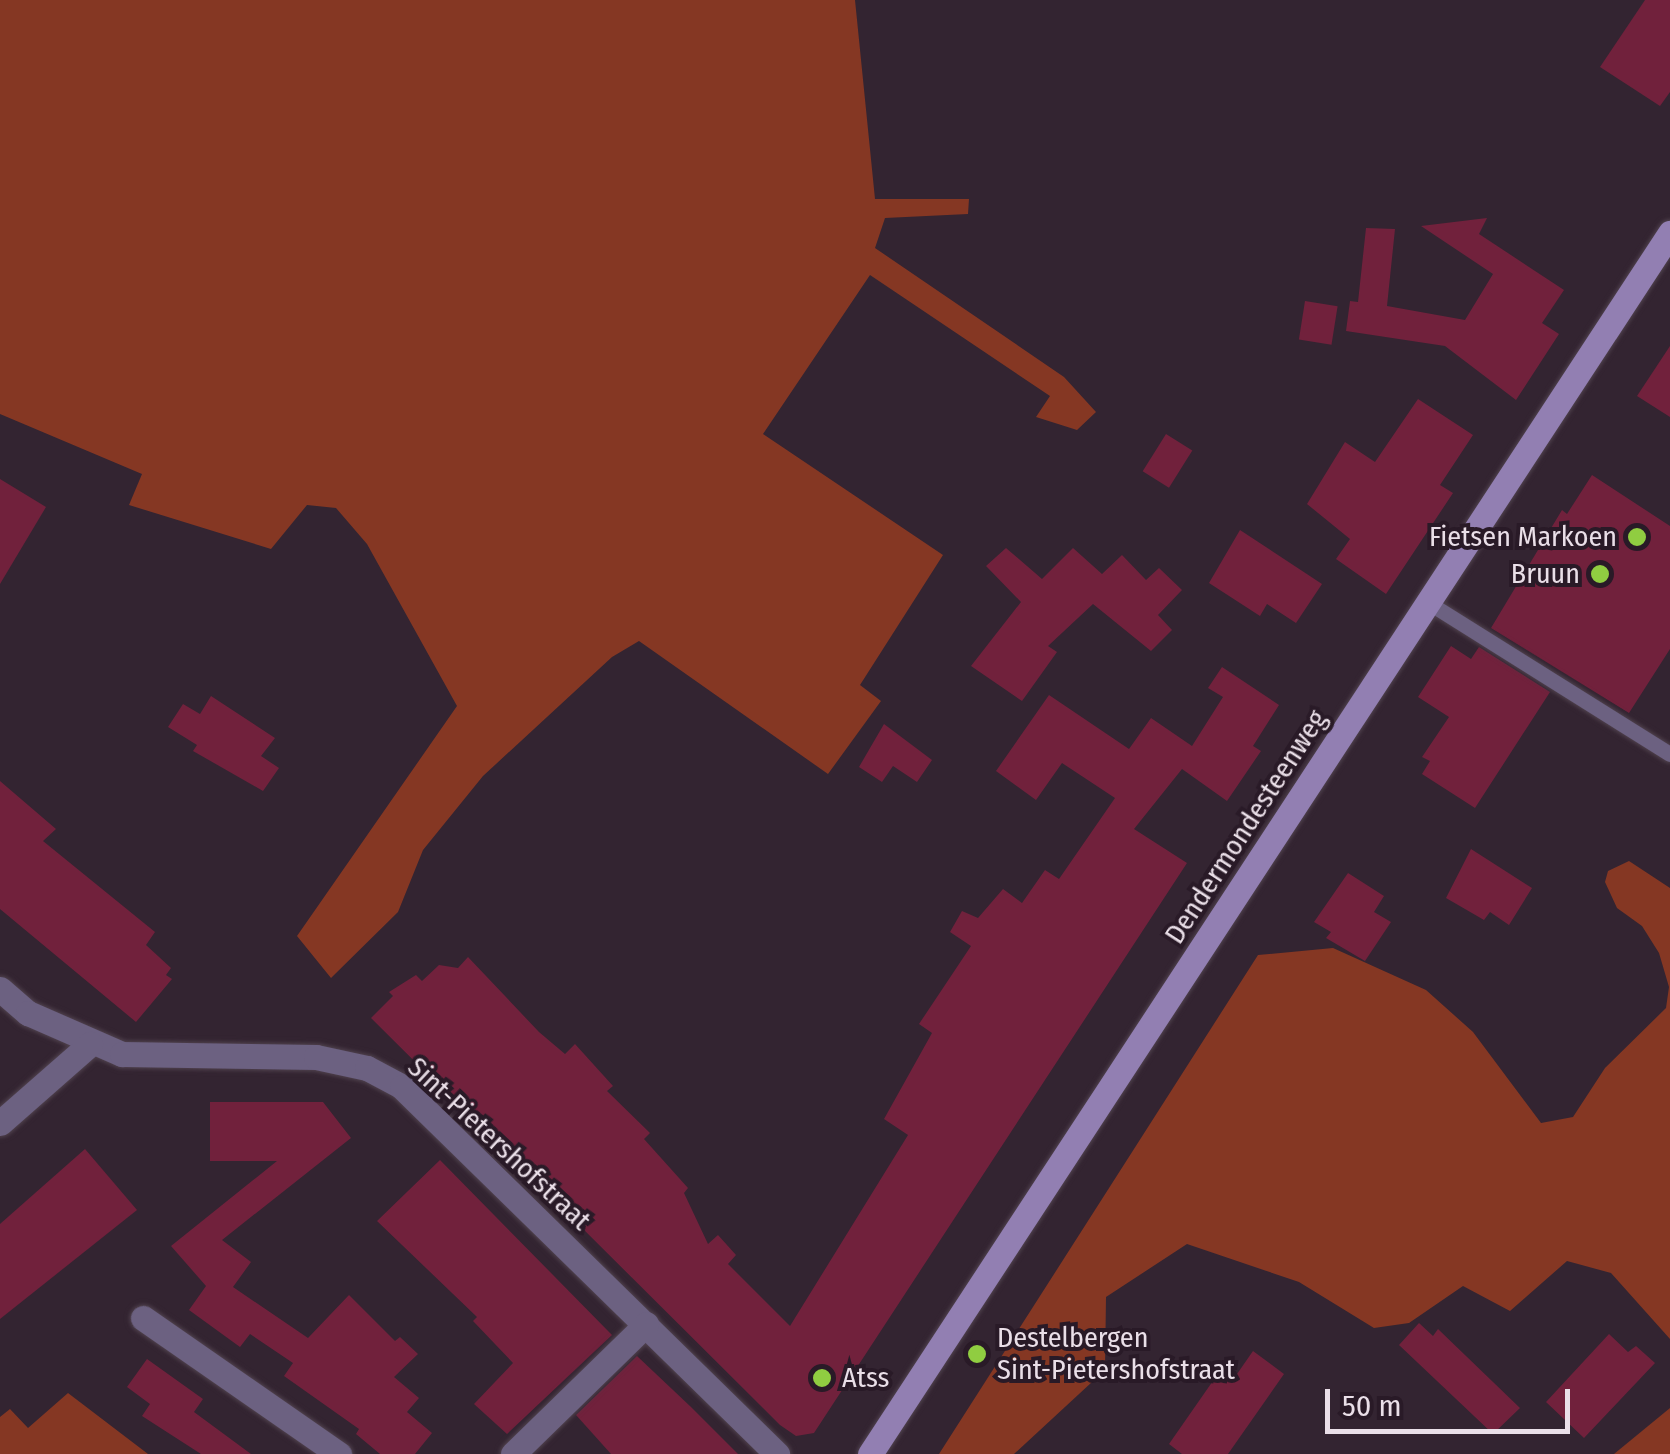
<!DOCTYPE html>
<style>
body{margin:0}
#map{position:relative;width:1670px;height:1454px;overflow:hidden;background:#332431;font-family:"Fira Sans Condensed",sans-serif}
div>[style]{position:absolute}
.green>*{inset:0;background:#853723}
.building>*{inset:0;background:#71213c;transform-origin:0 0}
.roads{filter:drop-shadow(0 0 2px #50424e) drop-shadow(0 0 2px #50424e)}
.service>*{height:15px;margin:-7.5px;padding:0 7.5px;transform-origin:7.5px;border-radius:7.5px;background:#6c6181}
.minor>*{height:25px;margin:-12.5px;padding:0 12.5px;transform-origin:12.5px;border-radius:12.5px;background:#6c6181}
.secondary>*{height:25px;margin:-12.5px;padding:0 12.5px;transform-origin:12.5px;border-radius:12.5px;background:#927fb2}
.dots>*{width:28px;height:28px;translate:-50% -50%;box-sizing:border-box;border:5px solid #291a27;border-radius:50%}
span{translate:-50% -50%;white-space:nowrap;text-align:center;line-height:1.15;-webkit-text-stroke:8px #291a27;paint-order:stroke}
.poi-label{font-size:28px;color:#eadfe8}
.right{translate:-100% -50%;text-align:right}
.left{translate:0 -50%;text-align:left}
.street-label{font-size:28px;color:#eadfe8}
.scale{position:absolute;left:1325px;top:1389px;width:245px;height:45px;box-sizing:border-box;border:5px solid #eadfe8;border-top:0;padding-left:12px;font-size:30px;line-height:35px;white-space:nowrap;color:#eadfe8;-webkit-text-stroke:8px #291a27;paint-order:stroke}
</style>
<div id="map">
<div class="green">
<i style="clip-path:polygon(0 0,855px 0,875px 199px,969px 199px,968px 214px,885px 218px,875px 248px,1064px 377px,1096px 412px,1077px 430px,1036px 417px,1050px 396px,870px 275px,763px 434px,943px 555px,860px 685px,881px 701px,828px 774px,639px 641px,612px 657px,483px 776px,423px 850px,398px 912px,331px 978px,297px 936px,457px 706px,367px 544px,336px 508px,307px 505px,271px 549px,129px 505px,142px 474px,0 414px)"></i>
<i style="clip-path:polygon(1629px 861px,1670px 888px,1670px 1339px,1611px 1273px,1567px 1261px,1510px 1311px,1463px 1286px,1409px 1323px,1374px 1328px,1299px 1282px,1187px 1244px,1106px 1297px,1105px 1370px,1014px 1454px,939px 1454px,1258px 955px,1333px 948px,1426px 990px,1473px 1032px,1541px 1123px,1573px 1117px,1605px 1068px,1666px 1008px,1669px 987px,1659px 953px,1642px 926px,1617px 908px,1605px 882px,1608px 871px)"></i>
<i style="clip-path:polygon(68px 1393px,148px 1454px,0 1454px,0 1417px,10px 1409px,28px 1428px)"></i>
<i style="clip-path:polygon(1670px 1408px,1670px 1454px,1614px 1454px)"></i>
</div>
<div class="building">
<i style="clip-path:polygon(1645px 0,1670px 0,1670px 92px,1660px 106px,1600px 67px)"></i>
<i style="clip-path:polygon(1487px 218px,1479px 234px,1564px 290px,1542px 323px,1559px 334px,1516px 400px,1445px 346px,1346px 331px,1350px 301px,1358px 302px,1366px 228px,1395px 229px,1387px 306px,1465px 320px,1493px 274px,1421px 226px)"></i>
<i style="left:1305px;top:301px;width:33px;height:39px;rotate:9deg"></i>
<i style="clip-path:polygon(1670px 346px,1670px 417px,1637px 396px)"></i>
<i style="clip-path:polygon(1418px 399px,1473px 435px,1440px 485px,1453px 493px,1386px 594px,1336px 559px,1350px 539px,1307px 504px,1345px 442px,1375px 462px)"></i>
<i style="left:1166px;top:434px;width:31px;height:44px;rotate:32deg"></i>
<i style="clip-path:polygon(1592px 475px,1670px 526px,1670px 649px,1629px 713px,1491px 628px,1562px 510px,1567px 514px)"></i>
<i style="clip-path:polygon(0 479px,46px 507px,0 584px)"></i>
<i style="clip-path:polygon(1240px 530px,1322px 584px,1296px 623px,1267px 604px,1260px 616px,1209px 583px)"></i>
<i style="clip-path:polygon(1006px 548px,1042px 579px,1073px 548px,1102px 574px,1122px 555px,1146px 580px,1159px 568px,1182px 590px,1158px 615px,1172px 630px,1151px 651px,1093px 604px,1048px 646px,1057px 652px,1022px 701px,971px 666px,1021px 602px,986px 566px)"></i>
<i style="clip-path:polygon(1451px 646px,1471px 659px,1479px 647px,1550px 692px,1475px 808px,1422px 774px,1430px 761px,1422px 757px,1449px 717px,1418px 697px)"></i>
<i style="clip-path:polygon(1222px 667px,1279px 705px,1253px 746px,1261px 751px,1227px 801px,1182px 769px,1134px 829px,1187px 863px,814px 1433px,796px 1436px,780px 1425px,371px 1018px,393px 996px,389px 992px,416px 975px,422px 981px,439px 965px,458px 968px,468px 957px,539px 1032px,565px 1054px,575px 1044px,613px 1086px,607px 1091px,650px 1133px,644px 1139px,688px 1188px,684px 1193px,708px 1244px,718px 1235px,736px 1255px,728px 1264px,790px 1326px,908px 1135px,884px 1119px,932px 1033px,919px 1024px,971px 946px,950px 932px,962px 911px,978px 918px,1003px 889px,1022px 903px,1045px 870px,1059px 879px,1115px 798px,1062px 763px,1036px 800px,996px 771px,1049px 695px,1129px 749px,1151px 718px,1192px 746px,1223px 697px,1208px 688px)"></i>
<i style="clip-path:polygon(211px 696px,275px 738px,261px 756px,279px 768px,263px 791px,193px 751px,197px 745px,168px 727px,183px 704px,200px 714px)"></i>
<i style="clip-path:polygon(884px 724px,932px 760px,917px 782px,893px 766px,882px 782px,859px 767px)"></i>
<i style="clip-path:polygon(0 781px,56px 829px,43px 841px,155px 932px,146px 945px,171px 968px,166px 975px,172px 979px,136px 1022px,0 909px)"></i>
<i style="clip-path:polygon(1471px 849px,1532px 888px,1509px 925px,1490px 912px,1484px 920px,1446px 898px)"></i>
<i style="clip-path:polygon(1348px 873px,1384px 896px,1374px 912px,1391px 922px,1365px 961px,1326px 938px,1331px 932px,1314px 922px)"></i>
<i style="clip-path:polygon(210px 1102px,323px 1102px,351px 1138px,222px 1240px,251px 1262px,233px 1287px,308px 1338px,349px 1295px,395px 1341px,400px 1337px,418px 1354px,394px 1377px,419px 1398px,407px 1412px,432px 1433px,415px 1454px,380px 1454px,356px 1434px,359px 1429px,284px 1376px,293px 1363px,250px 1334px,240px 1347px,189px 1310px,206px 1286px,171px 1246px,277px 1161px,210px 1161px)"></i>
<i style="clip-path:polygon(85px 1149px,137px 1210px,0 1319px,0 1224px)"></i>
<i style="clip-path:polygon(440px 1160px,612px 1335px,507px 1434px,474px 1404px,513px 1363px,473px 1321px,477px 1317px,377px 1221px)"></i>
<i style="clip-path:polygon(1419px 1323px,1433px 1336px,1438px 1329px,1520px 1408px,1493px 1434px,1399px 1345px)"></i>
<i style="clip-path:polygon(1609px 1334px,1628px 1352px,1636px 1346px,1655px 1363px,1584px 1438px,1546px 1402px)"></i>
<i style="clip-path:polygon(1253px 1351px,1284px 1374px,1228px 1454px,1182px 1454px,1169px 1444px,1224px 1365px,1237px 1374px)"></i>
<i style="clip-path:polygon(637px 1356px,691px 1407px,738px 1454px,611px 1454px,576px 1415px)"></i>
<i style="clip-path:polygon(147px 1359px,203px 1399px,194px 1412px,251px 1454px,201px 1454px,142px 1416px,150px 1404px,127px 1387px)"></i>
</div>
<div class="roads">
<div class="service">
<i style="left:1429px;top:603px;width:284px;rotate:32.1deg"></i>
</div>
<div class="minor">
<i style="left:0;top:989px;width:37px;rotate:41deg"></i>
<i style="left:28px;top:1013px;width:103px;rotate:23.6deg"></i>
<i style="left:122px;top:1054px;width:194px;rotate:0.9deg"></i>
<i style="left:316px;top:1057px;width:52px;rotate:12.2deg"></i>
<i style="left:367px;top:1068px;width:40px;rotate:28deg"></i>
<i style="left:402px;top:1087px;width:525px;rotate:44.38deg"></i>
<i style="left:0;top:1123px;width:120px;rotate:-41.3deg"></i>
<i style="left:143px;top:1318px;width:239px;rotate:34.8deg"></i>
<i style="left:513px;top:1454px;width:186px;rotate:-44.3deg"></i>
</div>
<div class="secondary">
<i style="left:870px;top:1454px;width:1460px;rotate:-56.77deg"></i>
</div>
</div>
<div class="dots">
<i style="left:1637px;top:537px;background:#90cd41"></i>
<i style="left:1600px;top:574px;background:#90cd41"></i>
<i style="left:977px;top:1354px;background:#90cd41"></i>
<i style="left:822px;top:1378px;background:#90cd41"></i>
</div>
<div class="poi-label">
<span class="right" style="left:1617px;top:537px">Fietsen Markoen</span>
<span class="right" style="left:1580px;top:574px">Bruun</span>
<span class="left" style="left:997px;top:1354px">Destelbergen<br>Sint-Pietershofstraat</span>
<span class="left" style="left:842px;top:1378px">Atss</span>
</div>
<div class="street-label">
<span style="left:1246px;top:827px;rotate:-57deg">Dendermondesteenweg</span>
<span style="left:499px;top:1144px;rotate:43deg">Sint-Pietershofstraat</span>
</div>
<div class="scale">50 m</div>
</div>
